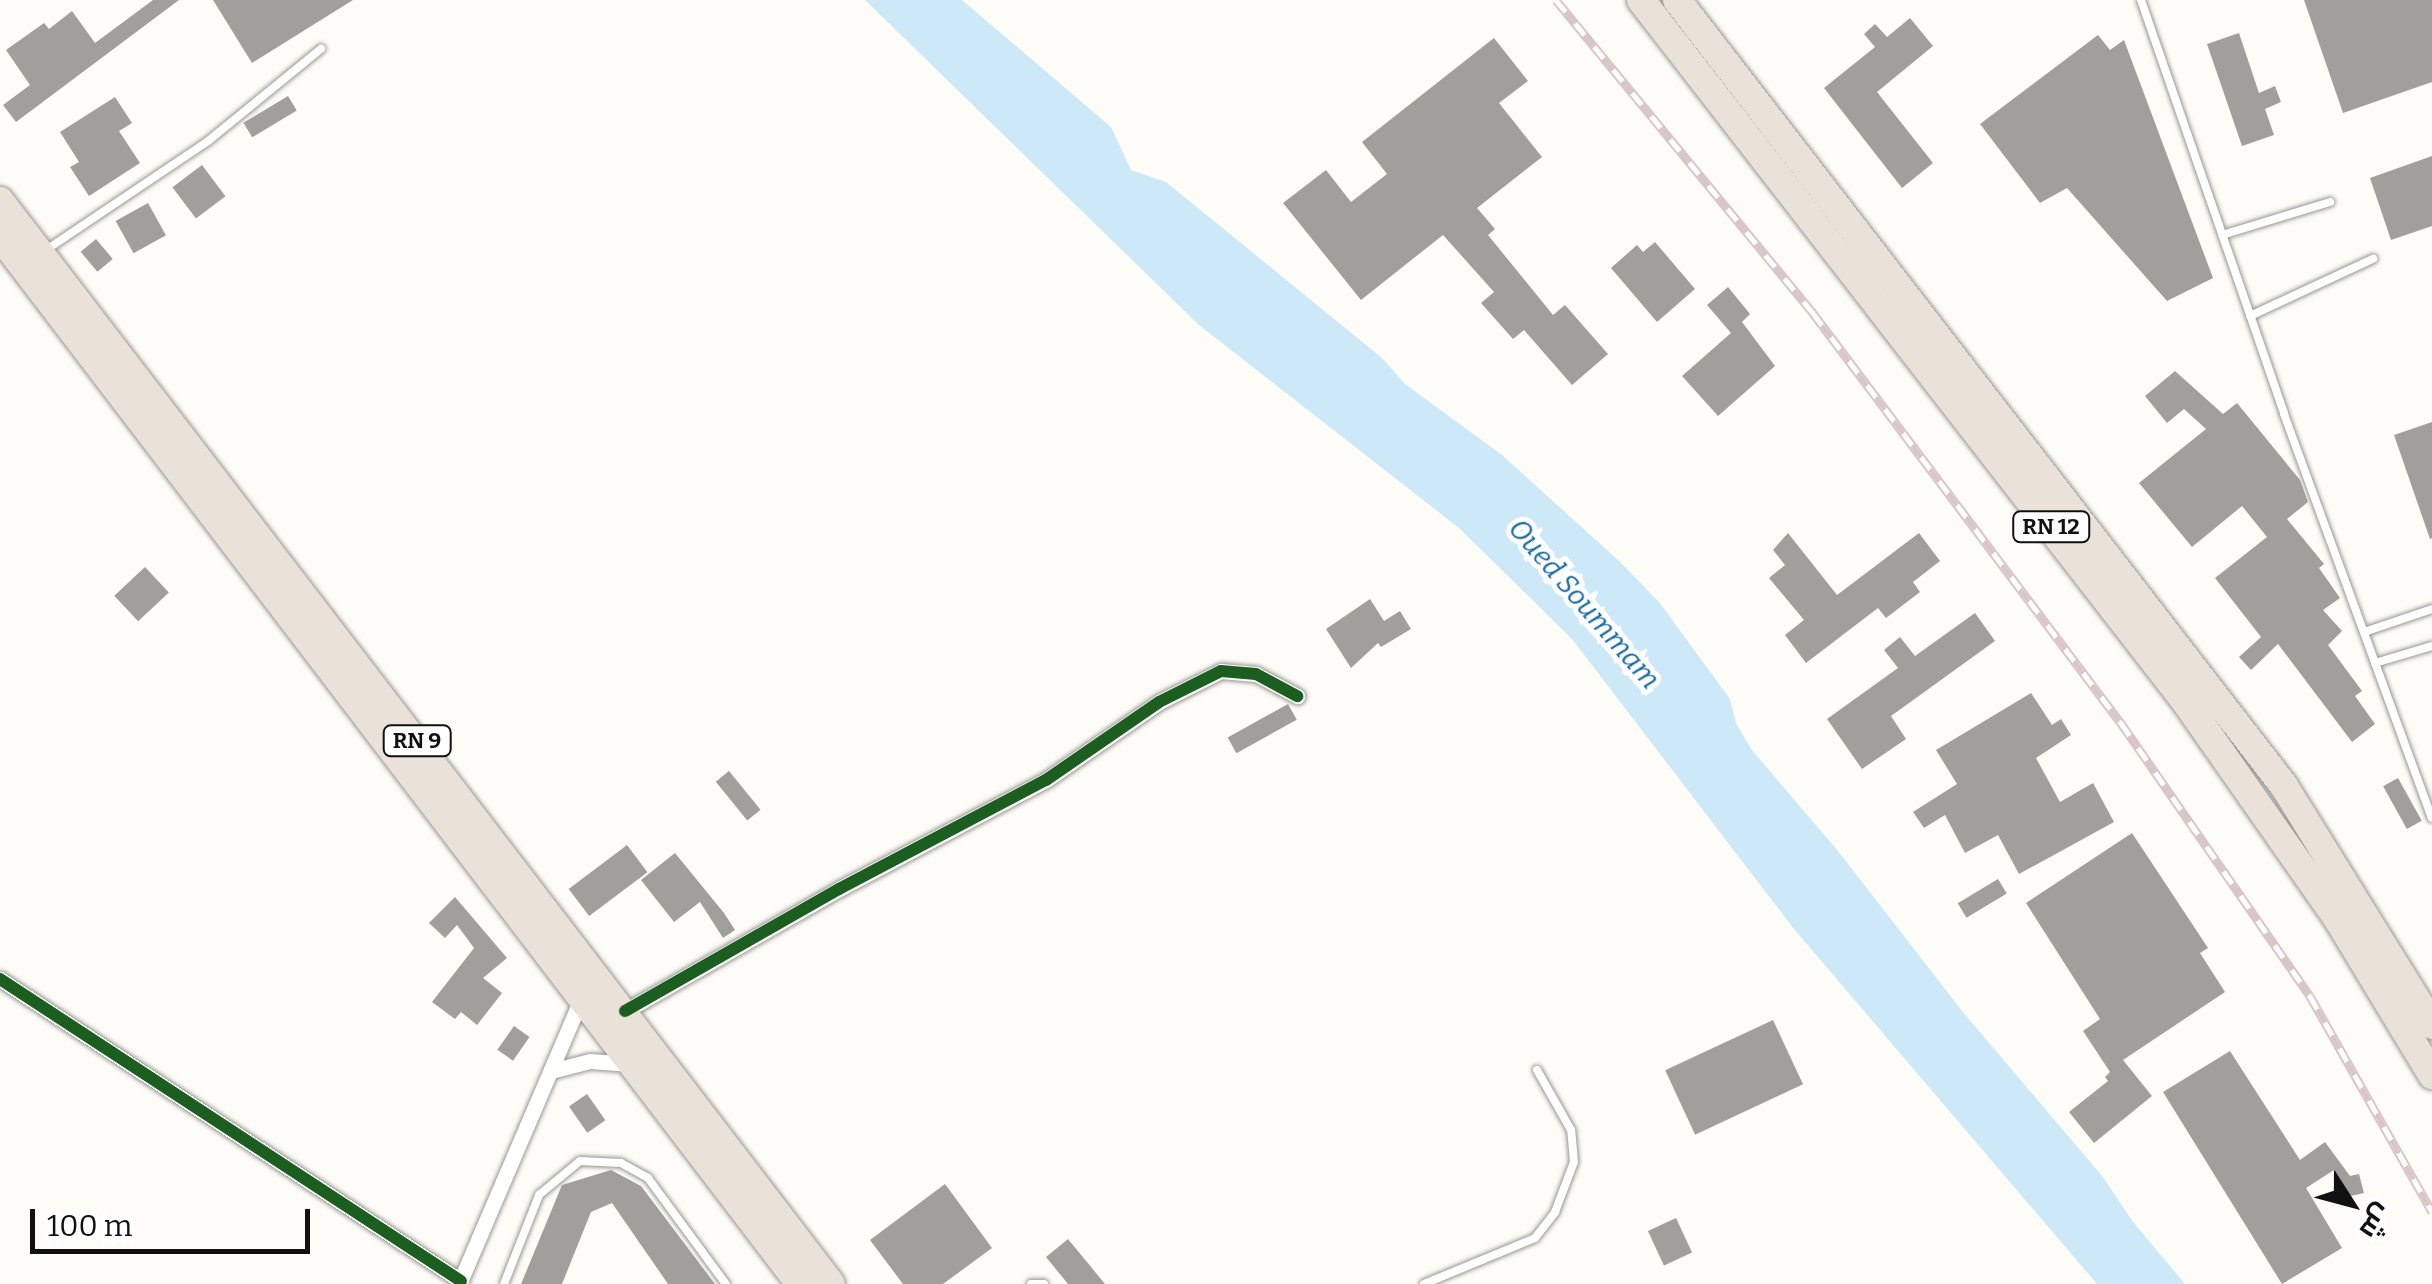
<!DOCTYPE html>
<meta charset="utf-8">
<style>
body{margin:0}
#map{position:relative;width:2432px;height:1284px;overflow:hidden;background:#fdfcf7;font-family:Bitter,Cairo,serif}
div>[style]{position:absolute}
.water>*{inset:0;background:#cde8f7}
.building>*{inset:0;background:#a19f9c;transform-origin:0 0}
.roads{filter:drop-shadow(0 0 2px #979795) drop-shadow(0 0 2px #979795)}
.lane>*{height:8px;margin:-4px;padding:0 4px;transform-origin:4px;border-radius:4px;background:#fffffe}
.street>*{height:15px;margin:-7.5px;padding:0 7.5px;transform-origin:7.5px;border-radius:7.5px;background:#fffffe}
.highway>*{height:28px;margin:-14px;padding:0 14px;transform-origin:14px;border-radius:14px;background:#eae1d8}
.rail>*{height:9px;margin-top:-4.5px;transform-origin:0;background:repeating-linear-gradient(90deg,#fff 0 15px,#d9c6c7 0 30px);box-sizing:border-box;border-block:2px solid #d9c6c7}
.cycleway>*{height:12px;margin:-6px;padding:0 6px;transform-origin:6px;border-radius:6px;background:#1b5e20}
span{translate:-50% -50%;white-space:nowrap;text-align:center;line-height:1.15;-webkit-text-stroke:10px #fff;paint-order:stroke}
.shield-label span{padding:2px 8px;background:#fff;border:2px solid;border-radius:8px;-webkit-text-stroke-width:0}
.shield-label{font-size:22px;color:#111;font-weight:700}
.water-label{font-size:28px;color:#1768a6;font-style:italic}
.north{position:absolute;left:2302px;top:1154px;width:100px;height:100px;-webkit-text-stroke:8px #fff;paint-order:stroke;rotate:126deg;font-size:28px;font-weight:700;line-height:40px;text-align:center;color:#111}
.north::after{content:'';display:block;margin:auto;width:35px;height:45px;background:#111;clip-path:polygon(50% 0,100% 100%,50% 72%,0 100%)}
.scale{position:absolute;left:30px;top:1209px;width:280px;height:45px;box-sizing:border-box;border:5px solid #111;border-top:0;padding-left:12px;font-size:30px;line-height:35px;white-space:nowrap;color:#111;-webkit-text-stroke:8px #fff;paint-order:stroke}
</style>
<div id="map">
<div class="water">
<i style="clip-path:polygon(865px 0,962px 0,1111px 127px,1131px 170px,1166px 182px,1382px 358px,1405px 384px,1502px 455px,1619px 561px,1659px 602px,1730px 699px,1736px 723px,1751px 749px,1838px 851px,1962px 1011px,2103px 1177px,2133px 1222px,2185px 1284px,2097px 1284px,1794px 929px,1572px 639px,1459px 528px,1199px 325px)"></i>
</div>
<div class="building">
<i style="clip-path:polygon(153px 0,179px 0,16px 122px,3px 105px,30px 85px,6px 50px,44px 23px,49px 29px,72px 11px,95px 43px)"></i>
<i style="clip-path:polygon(213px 0,353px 0,252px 63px)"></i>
<i style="clip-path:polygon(2304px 0,2432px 0,2432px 82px,2343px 113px)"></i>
<i style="clip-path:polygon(1910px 18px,1933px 46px,1877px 92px,1933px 163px,1902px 188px,1824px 88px,1875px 47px,1864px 34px,1875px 24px,1887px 37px)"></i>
<i style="clip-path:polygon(2239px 33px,2259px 93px,2275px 86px,2281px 102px,2265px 109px,2274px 135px,2242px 146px,2207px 44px)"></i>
<i style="clip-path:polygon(2098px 35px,2110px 50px,2124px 40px,2213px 278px,2167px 301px,2067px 188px,2040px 203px,1980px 124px)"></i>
<i style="clip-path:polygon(1494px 38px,1528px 81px,1499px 103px,1542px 157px,1477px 208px,1495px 229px,1488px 235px,1553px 315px,1565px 305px,1608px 354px,1572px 385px,1524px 330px,1513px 339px,1481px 303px,1494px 292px,1443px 235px,1361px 300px,1283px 203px,1326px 170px,1351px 202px,1387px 174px,1362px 142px)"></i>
<i style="left:288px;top:96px;width:17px;height:52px;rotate:59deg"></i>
<i style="clip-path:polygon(115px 97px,132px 123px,119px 131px,140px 163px,89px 196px,70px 167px,79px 162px,60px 132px)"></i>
<i style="clip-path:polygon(2432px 156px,2432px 226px,2391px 240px,2370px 178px)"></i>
<i style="left:202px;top:165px;width:39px;height:37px;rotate:53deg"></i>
<i style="left:148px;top:203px;width:37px;height:37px;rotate:61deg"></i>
<i style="left:96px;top:239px;width:26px;height:20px;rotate:50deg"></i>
<i style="clip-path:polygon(1655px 242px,1695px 289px,1657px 322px,1611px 268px,1637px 245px,1643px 252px)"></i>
<i style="clip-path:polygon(1728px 287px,1750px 314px,1742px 322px,1775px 366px,1718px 416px,1682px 376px,1731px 333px,1707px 305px)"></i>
<i style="clip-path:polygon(2175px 371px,2223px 414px,2237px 403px,2300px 480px,2308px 502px,2287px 519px,2324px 564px,2319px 568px,2340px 598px,2323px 610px,2342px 631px,2328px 645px,2362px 691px,2355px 696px,2375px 724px,2352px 742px,2278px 644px,2251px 670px,2239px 657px,2261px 637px,2215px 578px,2267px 537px,2242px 506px,2192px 547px,2139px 483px,2206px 429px,2184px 409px,2167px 423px,2145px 396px)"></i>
<i style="clip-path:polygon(2432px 422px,2432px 538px,2430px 539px,2394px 435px)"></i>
<i style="clip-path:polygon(1788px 533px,1837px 595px,1919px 533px,1940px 561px,1913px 582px,1920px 592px,1886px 618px,1878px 608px,1806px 663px,1785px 635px,1804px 620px,1769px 578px,1785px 565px,1773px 550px)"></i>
<i style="left:145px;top:567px;width:35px;height:42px;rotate:47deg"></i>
<i style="clip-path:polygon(1370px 599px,1384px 621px,1400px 611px,1411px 629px,1381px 647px,1378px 643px,1351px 668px,1326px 629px)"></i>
<i style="clip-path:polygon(1975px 613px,1995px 641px,1891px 716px,1906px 739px,1862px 769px,1827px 719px,1898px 668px,1884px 650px,1900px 637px,1915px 656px)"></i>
<i style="clip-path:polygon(2031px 693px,2052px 725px,2061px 719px,2071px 735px,2036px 758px,2060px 802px,2093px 783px,2114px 822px,2019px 874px,1998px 835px,1965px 853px,1945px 815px,1924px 828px,1913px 812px,1957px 784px,1936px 750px)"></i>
<i style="left:1288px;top:704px;width:18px;height:69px;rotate:61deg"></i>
<i style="left:729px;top:771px;width:50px;height:17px;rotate:51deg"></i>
<i style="left:2398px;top:778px;width:49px;height:17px;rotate:61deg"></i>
<i style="clip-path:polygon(2132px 833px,2208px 948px,2200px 953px,2225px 992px,2123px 1060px,2152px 1096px,2094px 1143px,2069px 1112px,2108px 1081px,2105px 1077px,2110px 1072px,2083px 1031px,2100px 1019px,2026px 903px)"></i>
<i style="left:627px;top:845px;width:34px;height:73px;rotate:53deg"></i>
<i style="clip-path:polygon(675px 853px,724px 913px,735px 930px,723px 938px,700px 902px,674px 922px,641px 880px)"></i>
<i style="left:1998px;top:879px;width:17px;height:47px;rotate:59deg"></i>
<i style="clip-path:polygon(455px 897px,507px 958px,483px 978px,502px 993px,477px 1025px,461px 1012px,455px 1019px,432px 1002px,474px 948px,457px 925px,445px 938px,429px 923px)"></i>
<i style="left:1773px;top:1020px;width:71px;height:119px;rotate:65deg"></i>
<i style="left:514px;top:1026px;width:19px;height:29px;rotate:35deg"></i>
<i style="clip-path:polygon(2230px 1051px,2300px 1160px,2325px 1142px,2350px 1176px,2359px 1174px,2364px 1193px,2342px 1198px,2334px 1170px,2306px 1188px,2342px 1248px,2282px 1284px,2163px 1092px)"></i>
<i style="left:587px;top:1094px;width:32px;height:22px;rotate:55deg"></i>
<i style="clip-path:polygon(611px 1170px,641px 1186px,715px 1284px,668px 1284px,612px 1203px,591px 1212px,562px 1284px,521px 1284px,562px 1185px)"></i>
<i style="clip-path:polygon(945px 1184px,992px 1248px,943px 1284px,903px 1284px,870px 1240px)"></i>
<i style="left:1676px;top:1218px;width:38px;height:31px;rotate:65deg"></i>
<i style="clip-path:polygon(1068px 1239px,1105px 1284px,1068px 1284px,1046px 1257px)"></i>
</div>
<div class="roads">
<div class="lane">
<i style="left:2141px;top:0;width:438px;rotate:70.9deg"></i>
<i style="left:2284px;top:414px;width:430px;rotate:69.9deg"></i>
<i style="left:2222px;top:235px;width:113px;rotate:-17deg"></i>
<i style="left:46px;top:250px;width:195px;rotate:-33.9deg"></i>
<i style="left:208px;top:141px;width:146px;rotate:-39.2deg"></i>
<i style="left:2250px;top:316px;width:136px;rotate:-24.9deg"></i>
<i style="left:2364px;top:632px;width:72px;rotate:-18.7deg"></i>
<i style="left:2375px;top:663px;width:59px;rotate:-16.6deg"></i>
<i style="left:504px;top:1284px;width:96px;rotate:-68.5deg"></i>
<i style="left:539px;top:1195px;width:53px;rotate:-39.7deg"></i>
<i style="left:580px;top:1161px;width:41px;rotate:2.8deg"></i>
<i style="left:621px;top:1163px;width:31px;rotate:29deg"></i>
<i style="left:648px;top:1178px;width:132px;rotate:53.7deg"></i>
<i style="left:1031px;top:1284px;width:13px"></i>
<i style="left:1424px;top:1284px;width:120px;rotate:-22.5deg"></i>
<i style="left:1535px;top:1238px;width:33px;rotate:-52deg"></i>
<i style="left:1555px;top:1212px;width:53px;rotate:-69.2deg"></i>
<i style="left:1574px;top:1162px;width:32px;rotate:-95deg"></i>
<i style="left:1571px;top:1130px;width:69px;rotate:-119.5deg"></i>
</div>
<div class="street">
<i style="left:0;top:979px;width:551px;rotate:33.23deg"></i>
<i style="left:625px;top:1011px;width:246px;rotate:-29.7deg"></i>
<i style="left:839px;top:889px;width:234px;rotate:-27.8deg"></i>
<i style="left:1046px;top:780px;width:137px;rotate:-34.6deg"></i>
<i style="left:1159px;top:702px;width:69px;rotate:-26.6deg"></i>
<i style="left:1221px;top:671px;width:35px;rotate:5deg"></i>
<i style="left:1256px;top:674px;width:47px;rotate:28.2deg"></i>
<i style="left:551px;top:1071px;width:40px;rotate:-14.4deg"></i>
<i style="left:590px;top:1061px;width:40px;rotate:4.3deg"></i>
<i style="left:459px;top:1284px;width:310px;rotate:-66.8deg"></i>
</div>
<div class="highway">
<i style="left:1641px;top:0;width:887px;rotate:52.19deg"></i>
<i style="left:2185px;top:701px;width:265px;rotate:55deg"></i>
<i style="left:2337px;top:918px;width:184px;rotate:58.8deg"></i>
<i style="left:1677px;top:0;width:993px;rotate:52.32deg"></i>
<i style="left:2284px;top:786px;width:281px;rotate:58.2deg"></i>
<i style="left:0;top:201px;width:1365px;rotate:52.5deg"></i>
<i style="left:0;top:236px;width:1318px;rotate:52.64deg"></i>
</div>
</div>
<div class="rail">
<i style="left:1556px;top:0;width:405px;rotate:50.6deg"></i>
<i style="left:1813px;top:313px;width:513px;rotate:53.09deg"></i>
<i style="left:2121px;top:723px;width:332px;rotate:55.3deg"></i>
<i style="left:2310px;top:996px;width:248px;rotate:60.5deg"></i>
</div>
<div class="cycleway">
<i style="left:0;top:979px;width:551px;rotate:33.23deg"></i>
<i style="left:625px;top:1011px;width:246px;rotate:-29.7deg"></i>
<i style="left:839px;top:889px;width:234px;rotate:-27.8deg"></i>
<i style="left:1046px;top:780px;width:137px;rotate:-34.6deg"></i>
<i style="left:1159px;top:702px;width:69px;rotate:-26.6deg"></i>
<i style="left:1221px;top:671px;width:35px;rotate:5deg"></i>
<i style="left:1256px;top:674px;width:47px;rotate:28.2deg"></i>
</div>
<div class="shield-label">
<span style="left:2051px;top:527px">RN 12</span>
<span style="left:417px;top:741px">RN 9</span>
</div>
<div class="water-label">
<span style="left:1584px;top:604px;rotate:49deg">Oued Soummam</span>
</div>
<div class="north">ش</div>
<div class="scale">100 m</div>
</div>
